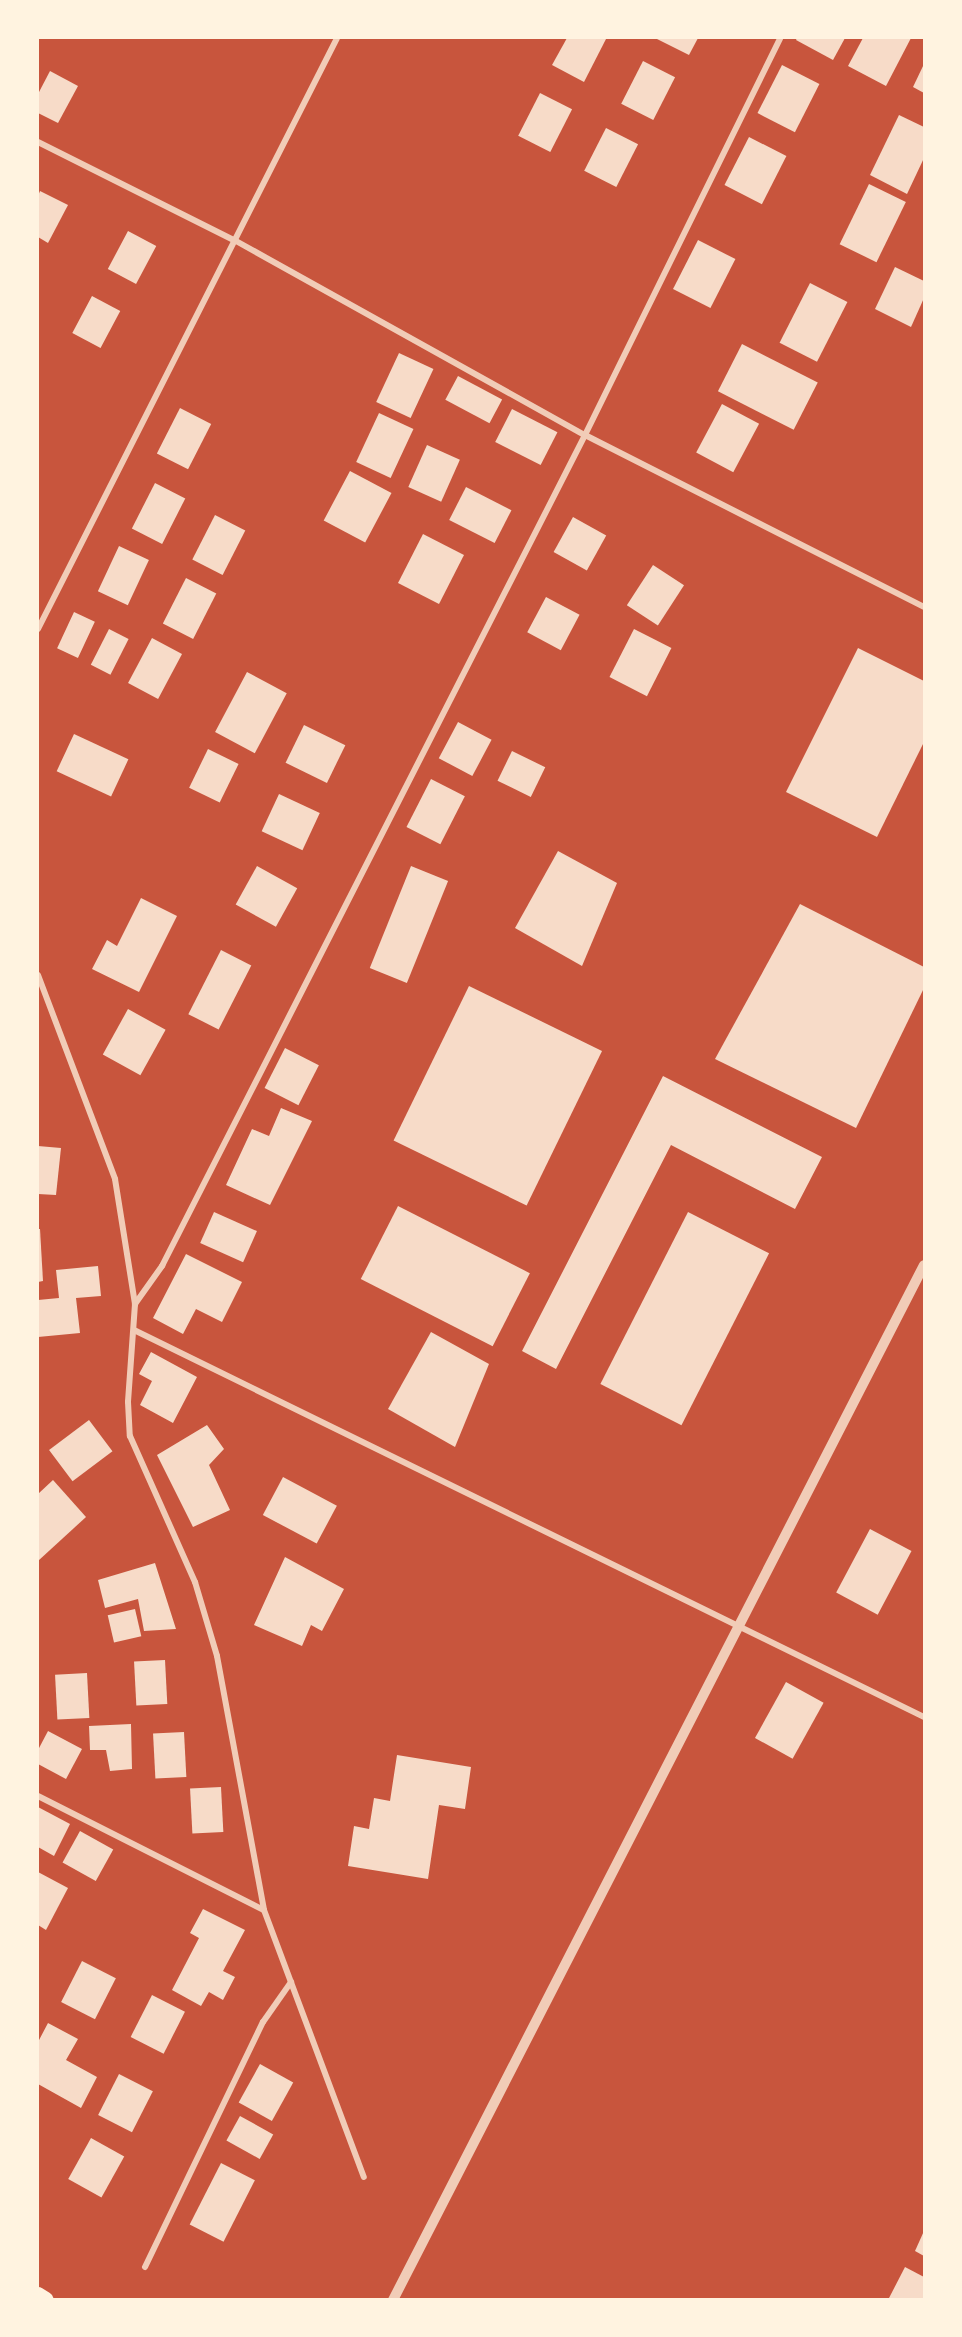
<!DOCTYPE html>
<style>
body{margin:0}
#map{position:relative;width:962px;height:2337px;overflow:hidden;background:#c8553d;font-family:"PT Sans",sans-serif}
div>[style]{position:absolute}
.building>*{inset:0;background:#f7dbc8;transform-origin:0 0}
.minor>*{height:6px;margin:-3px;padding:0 3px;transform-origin:3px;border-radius:3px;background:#f1ccb7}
.tertiary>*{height:10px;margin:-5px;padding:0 5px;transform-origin:5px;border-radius:5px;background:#f1ccb7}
.trunk>*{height:16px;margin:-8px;padding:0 8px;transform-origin:8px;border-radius:8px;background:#fff3e0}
span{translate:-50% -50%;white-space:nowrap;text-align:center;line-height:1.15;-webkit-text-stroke:6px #fff3e0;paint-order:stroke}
.frame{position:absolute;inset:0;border:39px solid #fff3e0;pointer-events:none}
</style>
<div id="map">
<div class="building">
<i style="clip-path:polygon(567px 38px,606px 39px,584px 82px,552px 65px)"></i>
<i style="clip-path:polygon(655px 38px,698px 38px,689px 55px)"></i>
<i style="clip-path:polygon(797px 38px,845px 38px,833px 60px,796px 40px)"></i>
<i style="clip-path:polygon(863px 38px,911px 38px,886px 86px,848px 66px)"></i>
<i style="left:643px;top:61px;width:36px;height:48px;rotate:27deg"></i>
<i style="clip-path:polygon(924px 64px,924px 93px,913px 87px)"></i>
<i style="left:782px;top:65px;width:42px;height:54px;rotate:27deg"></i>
<i style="clip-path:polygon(50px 71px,78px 86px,58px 123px,38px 113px,38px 94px)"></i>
<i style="left:540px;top:93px;width:36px;height:48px;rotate:27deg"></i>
<i style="clip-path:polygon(899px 115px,924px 127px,924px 158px,907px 194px,870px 175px)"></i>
<i style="left:606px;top:128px;width:36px;height:48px;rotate:27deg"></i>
<i style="left:749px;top:137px;width:42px;height:54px;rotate:27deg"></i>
<i style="left:869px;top:184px;width:41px;height:67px;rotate:26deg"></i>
<i style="clip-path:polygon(40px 191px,68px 205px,48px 243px,38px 237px,38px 196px)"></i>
<i style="left:128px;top:231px;width:32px;height:43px;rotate:28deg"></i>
<i style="left:698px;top:240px;width:42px;height:55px;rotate:27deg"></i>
<i style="clip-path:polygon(895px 267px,924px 281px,924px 298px,911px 327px,875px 309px)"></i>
<i style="left:810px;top:283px;width:42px;height:67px;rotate:27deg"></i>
<i style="left:92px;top:296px;width:32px;height:42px;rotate:28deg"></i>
<i style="left:742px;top:344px;width:85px;height:53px;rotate:27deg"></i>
<i style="left:399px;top:353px;width:38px;height:54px;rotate:25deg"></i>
<i style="left:458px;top:376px;width:50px;height:27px;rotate:28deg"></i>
<i style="left:722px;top:404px;width:42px;height:55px;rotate:28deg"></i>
<i style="left:180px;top:408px;width:35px;height:51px;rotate:27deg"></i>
<i style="left:512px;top:409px;width:51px;height:37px;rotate:27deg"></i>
<i style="left:379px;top:413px;width:38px;height:54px;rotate:25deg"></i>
<i style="left:427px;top:445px;width:36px;height:46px;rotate:24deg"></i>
<i style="left:350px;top:471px;width:47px;height:56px;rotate:28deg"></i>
<i style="left:155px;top:483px;width:34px;height:51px;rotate:27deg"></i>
<i style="left:466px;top:487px;width:51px;height:37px;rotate:27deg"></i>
<i style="left:215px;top:515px;width:34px;height:50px;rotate:27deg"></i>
<i style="left:573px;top:517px;width:38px;height:40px;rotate:29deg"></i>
<i style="left:423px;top:534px;width:46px;height:55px;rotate:27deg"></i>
<i style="left:119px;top:546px;width:33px;height:50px;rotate:25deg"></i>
<i style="left:653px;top:565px;width:37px;height:48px;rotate:33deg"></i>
<i style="left:186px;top:578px;width:34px;height:51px;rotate:27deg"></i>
<i style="left:546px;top:597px;width:38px;height:40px;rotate:28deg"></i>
<i style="left:74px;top:612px;width:23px;height:40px;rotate:25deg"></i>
<i style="left:109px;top:629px;width:22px;height:40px;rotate:27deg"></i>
<i style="left:634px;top:629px;width:42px;height:54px;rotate:27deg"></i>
<i style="left:152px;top:638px;width:34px;height:51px;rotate:28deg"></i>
<i style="clip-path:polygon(858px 648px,924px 681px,924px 742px,877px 837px,786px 792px)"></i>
<i style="left:247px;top:672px;width:45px;height:68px;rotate:28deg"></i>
<i style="left:458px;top:722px;width:38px;height:41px;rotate:28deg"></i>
<i style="left:304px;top:725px;width:46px;height:42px;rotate:26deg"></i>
<i style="left:74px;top:734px;width:60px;height:41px;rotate:25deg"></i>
<i style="left:208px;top:749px;width:34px;height:43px;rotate:26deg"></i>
<i style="left:512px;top:751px;width:37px;height:33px;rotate:26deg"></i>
<i style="left:431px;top:779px;width:38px;height:54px;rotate:27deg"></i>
<i style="left:279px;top:794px;width:45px;height:41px;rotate:25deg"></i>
<i style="clip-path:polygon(558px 851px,617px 883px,582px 966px,515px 928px)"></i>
<i style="left:257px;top:866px;width:46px;height:44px;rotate:29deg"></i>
<i style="left:411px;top:866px;width:40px;height:110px;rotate:22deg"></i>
<i style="clip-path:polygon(141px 898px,177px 916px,139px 992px,92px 969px,107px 940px,117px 946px)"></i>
<i style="clip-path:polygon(800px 904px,924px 967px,924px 988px,856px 1128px,715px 1059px)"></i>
<i style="left:221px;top:950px;width:34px;height:72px;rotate:27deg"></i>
<i style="left:469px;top:986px;width:148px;height:172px;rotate:26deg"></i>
<i style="left:128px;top:1009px;width:43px;height:52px;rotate:29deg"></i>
<i style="left:285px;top:1048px;width:38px;height:45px;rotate:27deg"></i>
<i style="clip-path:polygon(663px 1076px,822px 1157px,795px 1209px,671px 1145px,556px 1369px,522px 1351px)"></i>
<i style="clip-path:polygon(281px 1108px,312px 1121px,270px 1205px,226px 1185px,252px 1129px,269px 1136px)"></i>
<i style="clip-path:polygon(38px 1146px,61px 1148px,56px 1195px,38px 1194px)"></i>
<i style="left:398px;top:1206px;width:148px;height:82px;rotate:27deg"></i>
<i style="left:214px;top:1212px;width:47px;height:34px;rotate:24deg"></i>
<i style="left:688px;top:1212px;width:91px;height:193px;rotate:27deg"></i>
<i style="clip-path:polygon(38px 1229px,40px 1229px,43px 1281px,38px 1282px)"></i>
<i style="clip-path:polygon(186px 1254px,242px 1282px,222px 1322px,196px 1309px,183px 1334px,153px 1318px)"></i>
<i style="clip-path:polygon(98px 1266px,101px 1296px,76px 1298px,80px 1333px,38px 1337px,38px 1300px,59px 1298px,56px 1270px)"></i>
<i style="clip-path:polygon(431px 1332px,489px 1364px,455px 1447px,388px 1409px)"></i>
<i style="clip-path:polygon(151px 1352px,197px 1377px,173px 1423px,140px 1405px,152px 1381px,139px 1374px)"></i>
<i style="left:89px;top:1420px;width:39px;height:50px;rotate:53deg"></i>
<i style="clip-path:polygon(207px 1425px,224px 1449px,209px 1465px,230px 1510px,193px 1527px,157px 1455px)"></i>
<i style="left:283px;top:1477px;width:61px;height:43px;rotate:28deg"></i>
<i style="clip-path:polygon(53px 1480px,86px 1517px,38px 1561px,38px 1494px)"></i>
<i style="left:870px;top:1529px;width:47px;height:72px;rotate:28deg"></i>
<i style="clip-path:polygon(285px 1557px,344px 1589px,322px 1631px,311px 1625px,302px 1646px,254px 1625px)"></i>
<i style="clip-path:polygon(155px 1563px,176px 1629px,144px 1631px,138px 1599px,105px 1608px,98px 1580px)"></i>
<i style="left:135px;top:1609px;width:28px;height:28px;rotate:77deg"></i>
<i style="left:165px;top:1660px;width:44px;height:31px;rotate:87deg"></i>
<i style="left:87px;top:1673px;width:45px;height:32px;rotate:87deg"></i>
<i style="left:786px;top:1682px;width:43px;height:64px;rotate:29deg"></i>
<i style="clip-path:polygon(131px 1724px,132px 1769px,110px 1771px,106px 1750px,90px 1750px,89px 1726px)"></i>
<i style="clip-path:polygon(48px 1731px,82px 1749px,66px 1779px,38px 1764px,38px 1750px)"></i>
<i style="left:184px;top:1732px;width:45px;height:31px;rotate:87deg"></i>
<i style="clip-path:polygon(397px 1755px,471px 1767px,465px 1809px,439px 1805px,428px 1879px,348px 1866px,354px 1826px,369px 1829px,374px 1798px,390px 1801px)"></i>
<i style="left:221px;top:1787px;width:45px;height:31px;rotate:87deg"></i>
<i style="clip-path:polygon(38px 1807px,70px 1824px,54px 1856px,38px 1847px)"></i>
<i style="left:80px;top:1831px;width:38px;height:36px;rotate:29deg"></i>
<i style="clip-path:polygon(38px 1872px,68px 1888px,46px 1930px,38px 1925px)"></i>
<i style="clip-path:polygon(203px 1909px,245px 1930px,223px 1971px,235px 1977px,223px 2000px,209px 1992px,201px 2006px,172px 1990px,199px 1938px,190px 1933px)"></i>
<i style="left:82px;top:1961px;width:38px;height:46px;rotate:27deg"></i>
<i style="left:152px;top:1995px;width:37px;height:47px;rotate:27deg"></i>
<i style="clip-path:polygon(48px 2023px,78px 2039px,66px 2060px,97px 2077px,81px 2108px,38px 2084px,38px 2042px)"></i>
<i style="left:260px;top:2064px;width:38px;height:44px;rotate:29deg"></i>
<i style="left:119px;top:2074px;width:38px;height:46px;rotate:27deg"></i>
<i style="left:240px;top:2116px;width:38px;height:28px;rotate:29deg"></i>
<i style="left:91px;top:2138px;width:38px;height:47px;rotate:29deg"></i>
<i style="left:221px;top:2163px;width:38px;height:69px;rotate:27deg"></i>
<i style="clip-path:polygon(924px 2231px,924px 2256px,915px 2251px)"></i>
<i style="clip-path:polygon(905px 2267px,924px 2277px,924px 2300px,888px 2300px)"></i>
</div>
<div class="minor">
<i style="left:38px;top:142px;width:221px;rotate:26.6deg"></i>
<i style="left:236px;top:241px;width:399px;rotate:29.1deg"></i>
<i style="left:585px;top:435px;width:380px;rotate:26.9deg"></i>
<i style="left:38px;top:629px;width:662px;rotate:-63.16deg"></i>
<i style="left:38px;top:975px;width:218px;rotate:69.3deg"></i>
<i style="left:115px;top:1179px;width:127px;rotate:80.9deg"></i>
<i style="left:135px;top:1304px;width:98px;rotate:94.1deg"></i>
<i style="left:128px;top:1402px;width:34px;rotate:87deg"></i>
<i style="left:130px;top:1436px;width:160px;rotate:66deg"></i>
<i style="left:195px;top:1582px;width:77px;rotate:73.4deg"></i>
<i style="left:217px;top:1656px;width:258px;rotate:79.5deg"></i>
<i style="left:264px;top:1910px;width:285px;rotate:69.5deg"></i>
<i style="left:135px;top:1304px;width:47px;rotate:-54.6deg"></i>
<i style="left:162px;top:1266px;width:932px;rotate:-63.02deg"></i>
<i style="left:585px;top:435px;width:442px;rotate:-63.8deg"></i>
<i style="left:134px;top:1330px;width:880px;rotate:26.1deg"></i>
<i style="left:38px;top:1796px;width:253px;rotate:26.8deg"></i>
<i style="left:145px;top:2267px;width:272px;rotate:-64.3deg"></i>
<i style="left:263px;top:2022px;width:49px;rotate:-55deg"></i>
</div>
<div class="tertiary">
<i style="left:393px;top:2300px;width:1163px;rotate:-62.84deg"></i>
</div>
<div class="trunk">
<i style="left:38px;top:2295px;width:9px;rotate:32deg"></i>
</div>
<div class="frame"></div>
</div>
